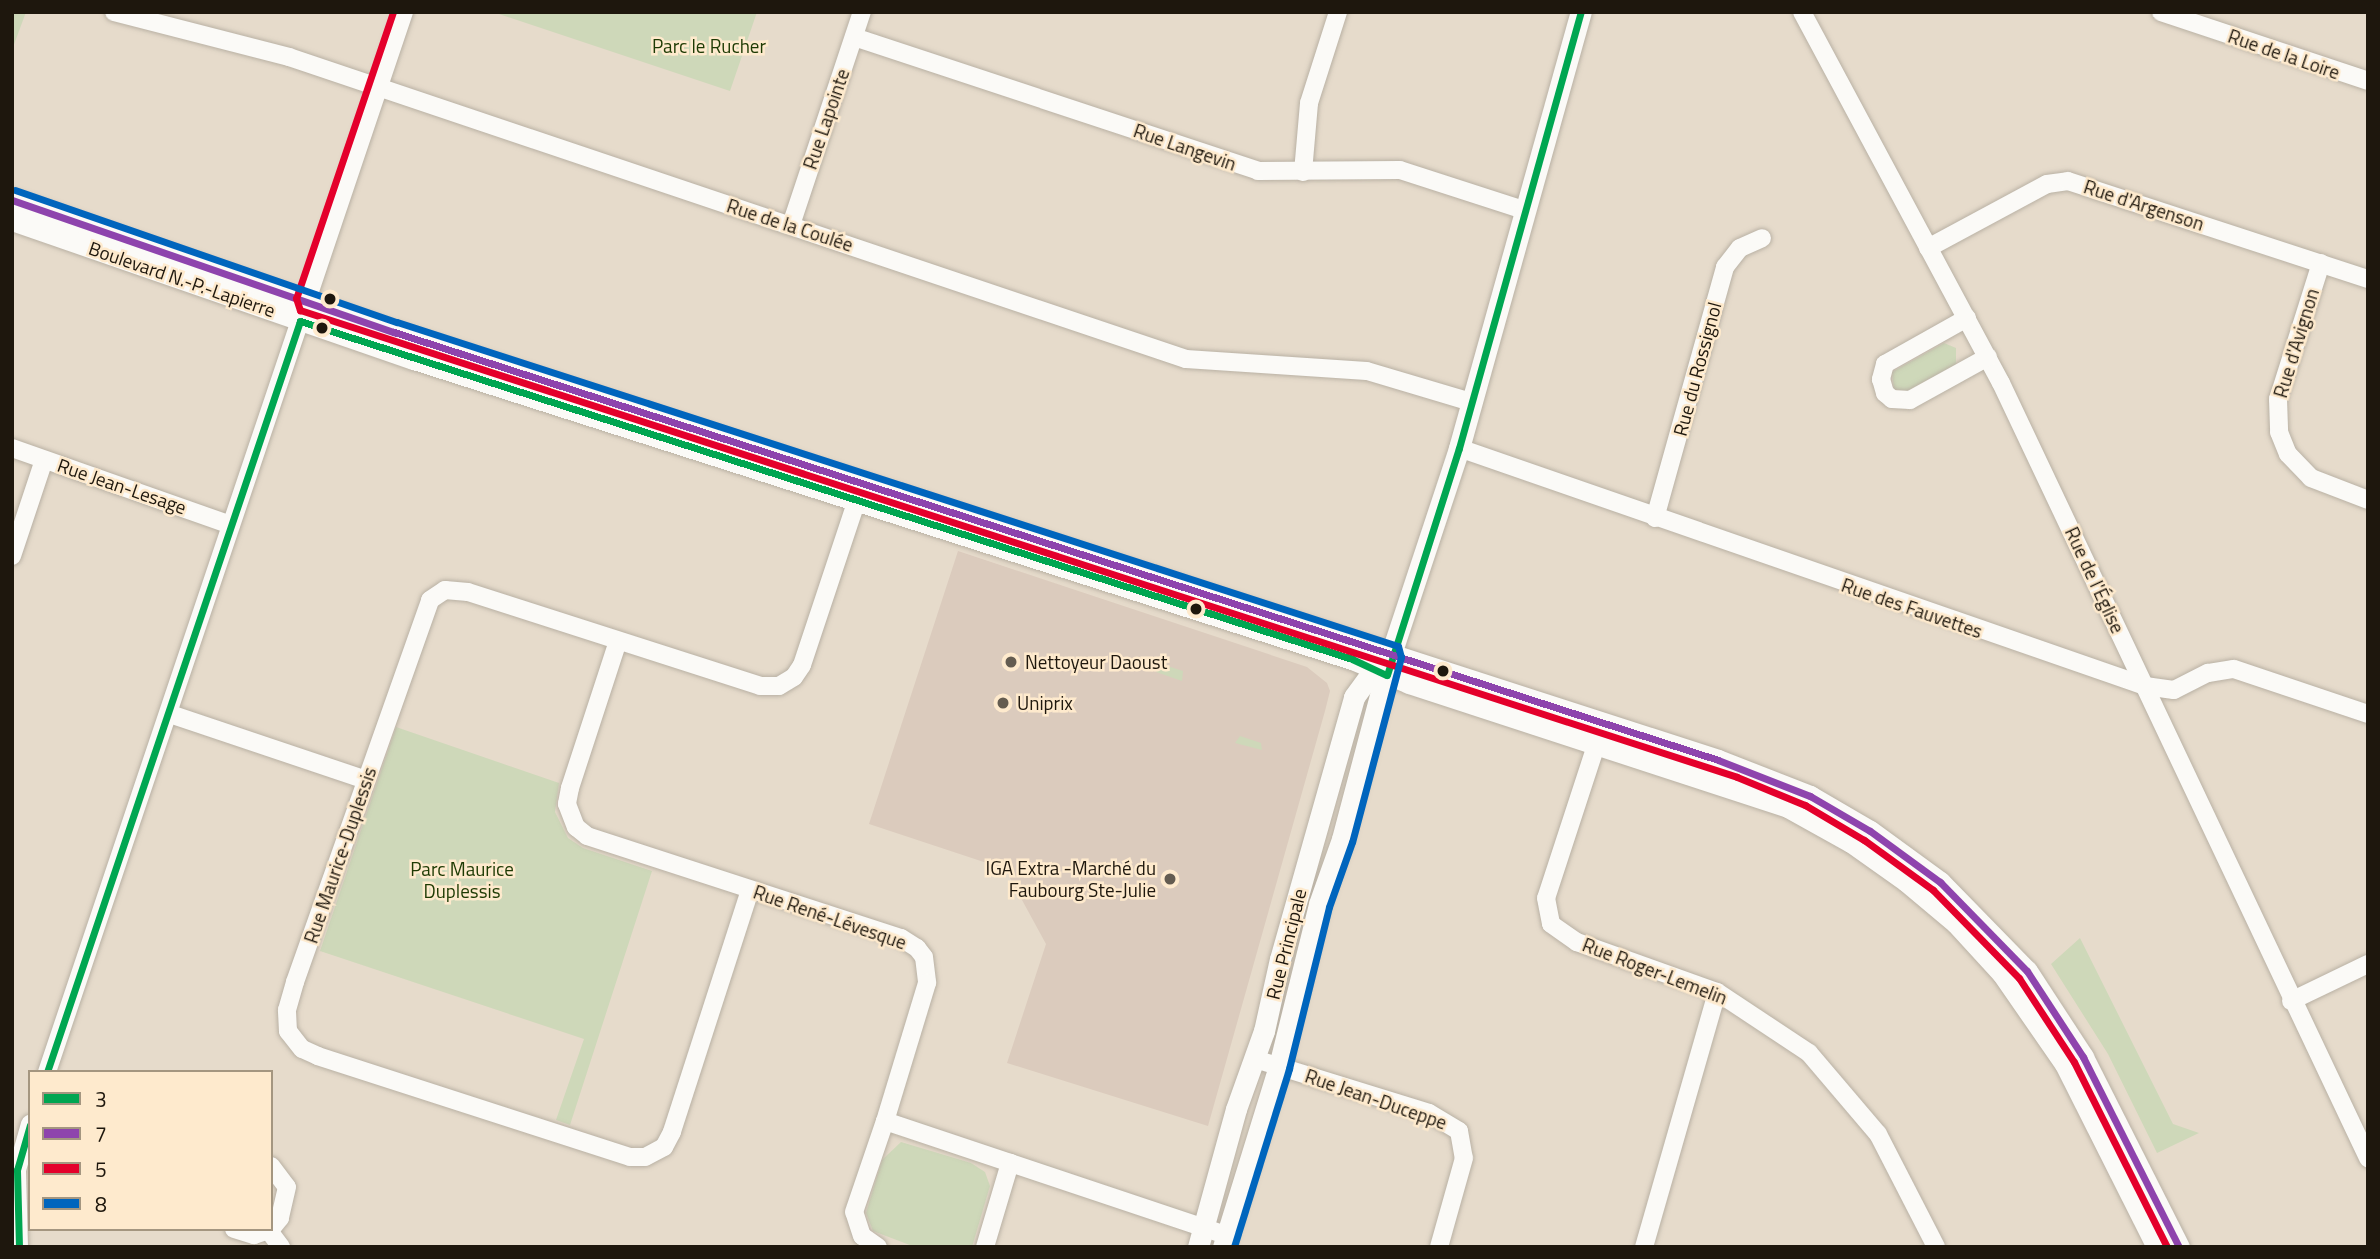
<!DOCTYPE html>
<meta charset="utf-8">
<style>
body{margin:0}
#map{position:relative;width:2380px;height:1259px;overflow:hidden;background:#e6dbcb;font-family:"Titillium Web",sans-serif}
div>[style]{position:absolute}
.commercial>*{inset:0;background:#dbcbbd}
.green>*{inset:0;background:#ced8b9}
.roads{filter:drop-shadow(0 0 2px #b9b1a4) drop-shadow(0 0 2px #b9b1a4)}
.minor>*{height:18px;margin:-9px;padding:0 9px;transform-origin:9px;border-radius:9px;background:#fbfaf7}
.tertiary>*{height:21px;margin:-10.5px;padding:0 10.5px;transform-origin:10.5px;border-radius:10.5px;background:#fbfaf7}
.bus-1>*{height:7px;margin:-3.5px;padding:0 3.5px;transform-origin:3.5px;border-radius:3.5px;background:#00a651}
.bus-2>*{height:7px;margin:-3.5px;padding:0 3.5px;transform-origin:3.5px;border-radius:3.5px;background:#8e44ad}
.bus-3>*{height:7px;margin:-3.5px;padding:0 3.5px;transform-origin:3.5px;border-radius:3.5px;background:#e4002b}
.bus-4>*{height:7px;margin:-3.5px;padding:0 3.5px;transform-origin:3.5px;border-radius:3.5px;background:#0065bd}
.dots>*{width:19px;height:19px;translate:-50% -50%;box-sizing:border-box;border:4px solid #feeacd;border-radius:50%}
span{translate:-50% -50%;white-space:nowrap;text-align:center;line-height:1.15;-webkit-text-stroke:5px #feeacd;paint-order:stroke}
.park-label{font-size:19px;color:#1d3a03}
.street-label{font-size:19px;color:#1e170d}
.poi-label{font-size:19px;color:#1e170d}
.left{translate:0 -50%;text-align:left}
.right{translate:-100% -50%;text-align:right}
.frame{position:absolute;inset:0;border:14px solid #1e170d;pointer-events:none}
.legend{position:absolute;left:28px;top:1070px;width:245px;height:161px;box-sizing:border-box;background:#feeacd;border:2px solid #a49680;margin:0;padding:9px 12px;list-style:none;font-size:21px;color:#1e170d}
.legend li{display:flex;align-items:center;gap:14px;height:35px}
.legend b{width:35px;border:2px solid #a49680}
</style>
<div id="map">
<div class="commercial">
<i style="clip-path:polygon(958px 551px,1307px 667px,1327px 683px,1330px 691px,1325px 711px,1208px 1126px,1007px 1063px,1046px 944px,1005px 869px,869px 824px)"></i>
</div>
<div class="green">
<i style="clip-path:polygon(12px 12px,26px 12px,12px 50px)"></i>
<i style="clip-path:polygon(493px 12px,757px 12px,730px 91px)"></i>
<i style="clip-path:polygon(1944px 343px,1956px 348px,1956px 364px,1907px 391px,1894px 389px,1892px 372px)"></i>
<i style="clip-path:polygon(1161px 664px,1183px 671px,1182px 681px,1156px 672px)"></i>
<i style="clip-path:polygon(396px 727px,559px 783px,555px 812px,568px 838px,583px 848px,652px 871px,570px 1125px,556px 1120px,584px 1039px,320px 951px)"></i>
<i style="clip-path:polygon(1240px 736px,1261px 743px,1262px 750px,1235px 743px)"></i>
<i style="clip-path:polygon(2080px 938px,2173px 1124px,2199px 1133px,2157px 1153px,2108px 1054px,2051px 964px)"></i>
<i style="clip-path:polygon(901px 1142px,971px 1163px,985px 1172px,990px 1186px,972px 1247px,915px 1247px,873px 1231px,866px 1213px,882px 1160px)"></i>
</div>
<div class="roads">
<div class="minor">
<i style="left:114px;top:12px;width:181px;rotate:14.4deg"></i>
<i style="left:289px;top:57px;width:946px;rotate:18.61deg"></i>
<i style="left:1186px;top:359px;width:181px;rotate:3.8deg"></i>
<i style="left:1367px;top:371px;width:109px;rotate:16.6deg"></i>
<i style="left:1802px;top:12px;width:421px;rotate:61.8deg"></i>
<i style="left:2001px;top:383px;width:858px;rotate:64.66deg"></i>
<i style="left:2161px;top:12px;width:218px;rotate:18.4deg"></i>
<i style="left:854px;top:37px;width:426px;rotate:18.3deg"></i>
<i style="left:1258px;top:171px;width:142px;rotate:-0.4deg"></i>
<i style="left:1400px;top:170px;width:130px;rotate:17.9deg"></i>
<i style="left:1303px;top:172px;width:69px;rotate:-85deg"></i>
<i style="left:1309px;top:103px;width:96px;rotate:-72.3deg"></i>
<i style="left:791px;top:225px;width:225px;rotate:-71.6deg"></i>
<i style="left:1928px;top:248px;width:135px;rotate:-28.3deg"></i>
<i style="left:2047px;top:184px;width:21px;rotate:-8deg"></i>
<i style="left:2068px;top:181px;width:316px;rotate:18.1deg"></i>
<i style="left:2321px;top:263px;width:143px;rotate:107.5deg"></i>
<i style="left:2278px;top:399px;width:33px;rotate:88deg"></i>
<i style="left:2279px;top:432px;width:24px;rotate:68deg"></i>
<i style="left:2288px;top:454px;width:33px;rotate:46deg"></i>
<i style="left:2311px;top:478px;width:61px;rotate:21.1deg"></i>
<i style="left:1967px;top:318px;width:94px;rotate:150.7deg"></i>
<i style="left:1885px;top:364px;width:16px;rotate:105deg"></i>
<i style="left:1881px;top:379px;width:15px;rotate:74deg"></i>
<i style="left:1885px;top:393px;width:9px;rotate:41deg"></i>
<i style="left:1892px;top:399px;width:18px;rotate:3deg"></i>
<i style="left:1910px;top:400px;width:89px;rotate:-28.9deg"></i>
<i style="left:12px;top:448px;width:232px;rotate:19.4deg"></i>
<i style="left:1459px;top:448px;width:726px;rotate:19.13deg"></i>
<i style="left:2145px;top:686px;width:29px;rotate:8deg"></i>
<i style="left:2174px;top:690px;width:38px;rotate:-27deg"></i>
<i style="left:2208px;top:673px;width:26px;rotate:-9deg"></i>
<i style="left:2234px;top:669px;width:141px;rotate:18.6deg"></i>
<i style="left:1655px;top:518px;width:261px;rotate:-74.4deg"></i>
<i style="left:1725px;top:267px;width:24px;rotate:-52deg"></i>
<i style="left:1740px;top:248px;width:24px;rotate:-24deg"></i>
<i style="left:12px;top:556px;width:101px;rotate:-71.6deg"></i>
<i style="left:618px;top:641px;width:155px;rotate:108.1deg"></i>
<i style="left:570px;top:788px;width:16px;rotate:101deg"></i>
<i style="left:567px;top:804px;width:25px;rotate:69deg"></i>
<i style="left:576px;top:827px;width:14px;rotate:39deg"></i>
<i style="left:587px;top:836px;width:330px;rotate:18deg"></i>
<i style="left:901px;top:938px;width:19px;rotate:32deg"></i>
<i style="left:917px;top:948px;width:11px;rotate:52deg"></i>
<i style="left:924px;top:957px;width:26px;rotate:83deg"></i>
<i style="left:927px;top:983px;width:144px;rotate:106.9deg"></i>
<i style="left:885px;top:1121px;width:360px;rotate:18.5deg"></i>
<i style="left:170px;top:714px;width:207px;rotate:18.6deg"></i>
<i style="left:1603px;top:724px;width:183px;rotate:108.1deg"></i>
<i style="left:1546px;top:898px;width:26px;rotate:79deg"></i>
<i style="left:1551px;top:924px;width:32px;rotate:35deg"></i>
<i style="left:1577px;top:942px;width:149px;rotate:19.7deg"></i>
<i style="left:1717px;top:992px;width:110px;rotate:33.5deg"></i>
<i style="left:1809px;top:1053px;width:106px;rotate:49.6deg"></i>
<i style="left:1878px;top:1134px;width:127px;rotate:62.8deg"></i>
<i style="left:750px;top:890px;width:254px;rotate:107.9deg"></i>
<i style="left:672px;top:1132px;width:17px;rotate:118deg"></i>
<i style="left:664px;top:1147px;width:21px;rotate:152deg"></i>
<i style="left:645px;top:1157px;width:15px;rotate:180deg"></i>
<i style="left:630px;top:1157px;width:328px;rotate:-162.1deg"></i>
<i style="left:318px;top:1056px;width:17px;rotate:-156deg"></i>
<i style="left:302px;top:1049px;width:23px;rotate:-128deg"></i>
<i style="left:288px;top:1031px;width:21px;rotate:-93deg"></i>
<i style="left:287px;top:1010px;width:29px;rotate:-74deg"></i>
<i style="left:295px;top:982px;width:405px;rotate:-70.5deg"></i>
<i style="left:430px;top:600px;width:18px;rotate:-34deg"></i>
<i style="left:445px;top:590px;width:23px;rotate:5deg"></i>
<i style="left:468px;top:592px;width:307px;rotate:17.8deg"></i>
<i style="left:760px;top:686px;width:19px"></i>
<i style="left:779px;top:686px;width:17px;rotate:-31deg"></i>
<i style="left:794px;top:677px;width:14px;rotate:-56deg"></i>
<i style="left:802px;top:665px;width:187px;rotate:-71.6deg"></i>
<i style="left:2291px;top:1001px;width:85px;rotate:-25.7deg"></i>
<i style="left:1255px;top:1059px;width:182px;rotate:17.2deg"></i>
<i style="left:1429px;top:1113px;width:35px;rotate:31deg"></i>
<i style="left:1459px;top:1131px;width:27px;rotate:80deg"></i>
<i style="left:1464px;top:1158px;width:92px;rotate:105.7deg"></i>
<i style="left:47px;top:1072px;width:1119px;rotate:-71.39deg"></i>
<i style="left:271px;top:1166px;width:26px;rotate:53deg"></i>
<i style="left:287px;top:1187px;width:32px;rotate:103deg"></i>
<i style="left:280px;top:1218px;width:14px;rotate:129deg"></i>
<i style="left:234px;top:1229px;width:21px;rotate:17deg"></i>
<i style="left:254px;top:1235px;width:18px;rotate:-19deg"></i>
<i style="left:269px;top:1231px;width:20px;rotate:53deg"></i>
<i style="left:19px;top:1247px;width:77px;rotate:-91.5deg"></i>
<i style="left:17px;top:1170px;width:48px;rotate:-74.2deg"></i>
<i style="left:878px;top:1247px;width:19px;rotate:-145deg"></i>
<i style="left:862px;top:1236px;width:25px;rotate:-108deg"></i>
<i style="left:854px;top:1212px;width:96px;rotate:-71.2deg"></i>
<i style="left:985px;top:1247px;width:88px;rotate:-73.4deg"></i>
<i style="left:1644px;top:1247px;width:265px;rotate:-74deg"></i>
</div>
<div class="tertiary">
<i style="left:12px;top:200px;width:404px;rotate:19.1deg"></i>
<i style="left:394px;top:332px;width:1391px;rotate:17.91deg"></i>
<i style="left:1718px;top:760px;width:99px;rotate:21.4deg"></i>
<i style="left:1810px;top:796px;width:69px;rotate:30.3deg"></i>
<i style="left:1870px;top:831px;width:87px;rotate:36.1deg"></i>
<i style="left:1940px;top:882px;width:124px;rotate:45.7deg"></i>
<i style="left:2027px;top:971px;width:103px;rotate:56.9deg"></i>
<i style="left:2083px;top:1057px;width:213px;rotate:63.2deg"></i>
<i style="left:12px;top:220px;width:425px;rotate:19.1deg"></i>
<i style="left:414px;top:359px;width:985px;rotate:17.74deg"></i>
<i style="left:1352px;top:659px;width:62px;rotate:22.8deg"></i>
<i style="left:1409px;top:683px;width:399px;rotate:18.1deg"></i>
<i style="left:1788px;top:807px;width:72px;rotate:29.1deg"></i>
<i style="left:1851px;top:842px;width:67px;rotate:35.3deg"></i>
<i style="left:1906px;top:881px;width:65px;rotate:40deg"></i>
<i style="left:1956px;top:923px;width:68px;rotate:47.4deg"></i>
<i style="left:2002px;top:973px;width:111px;rotate:55.3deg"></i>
<i style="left:2065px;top:1064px;width:205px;rotate:63.3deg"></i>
<i style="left:1198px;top:1247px;width:143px;rotate:-74.6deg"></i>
<i style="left:1236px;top:1109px;width:83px;rotate:-70.3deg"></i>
<i style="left:1264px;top:1031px;width:74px;rotate:-77.5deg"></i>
<i style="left:1280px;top:959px;width:272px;rotate:-74.2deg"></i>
<i style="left:1354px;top:697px;width:46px;rotate:-53.9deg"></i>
<i style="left:1223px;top:1247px;width:189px;rotate:-72.8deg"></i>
<i style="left:1279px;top:1066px;width:167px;rotate:-76.1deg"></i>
<i style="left:1319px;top:904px;width:69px;rotate:-70.5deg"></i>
<i style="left:1342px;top:839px;width:191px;rotate:-75.2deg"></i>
<i style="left:1391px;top:654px;width:217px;rotate:-71.7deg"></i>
<i style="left:1459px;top:448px;width:453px;rotate:-74.4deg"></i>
</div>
</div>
<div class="bus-1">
<i style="left:47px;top:1072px;width:792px;rotate:-71.38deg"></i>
<i style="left:300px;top:321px;width:1105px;rotate:17.81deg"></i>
<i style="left:1352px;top:659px;width:38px;rotate:25deg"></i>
<i style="left:1387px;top:675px;width:238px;rotate:-72.4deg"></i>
<i style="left:1459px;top:448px;width:453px;rotate:-74.4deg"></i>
<i style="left:19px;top:1247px;width:77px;rotate:-91.5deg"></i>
<i style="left:17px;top:1170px;width:47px;rotate:-73.9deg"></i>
</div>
<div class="bus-2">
<i style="left:12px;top:200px;width:404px;rotate:19.1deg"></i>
<i style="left:394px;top:332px;width:1391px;rotate:17.91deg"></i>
<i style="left:1718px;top:760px;width:99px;rotate:21.4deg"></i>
<i style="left:1810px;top:796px;width:69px;rotate:30.3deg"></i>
<i style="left:1870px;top:831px;width:87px;rotate:36.1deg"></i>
<i style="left:1940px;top:882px;width:124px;rotate:45.7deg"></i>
<i style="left:2027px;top:971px;width:103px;rotate:56.9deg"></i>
<i style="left:2083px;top:1057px;width:213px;rotate:63.2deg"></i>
</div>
<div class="bus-3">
<i style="left:393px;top:12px;width:302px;rotate:108.7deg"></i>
<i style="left:296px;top:298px;width:13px;rotate:72deg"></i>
<i style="left:300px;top:310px;width:1511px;rotate:18deg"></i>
<i style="left:1737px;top:777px;width:74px;rotate:22.4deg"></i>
<i style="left:1805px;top:805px;width:69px;rotate:30.7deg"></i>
<i style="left:1864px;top:840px;width:85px;rotate:35.9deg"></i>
<i style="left:1933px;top:890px;width:123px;rotate:45.7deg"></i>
<i style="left:2019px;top:978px;width:100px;rotate:56.8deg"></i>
<i style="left:2074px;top:1062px;width:207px;rotate:63.3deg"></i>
</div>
<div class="bus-4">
<i style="left:15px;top:190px;width:404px;rotate:19.1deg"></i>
<i style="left:397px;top:322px;width:1052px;rotate:17.94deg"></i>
<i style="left:1398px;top:646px;width:11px;rotate:75deg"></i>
<i style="left:1401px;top:657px;width:191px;rotate:104.8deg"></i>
<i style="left:1352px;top:842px;width:69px;rotate:109.5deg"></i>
<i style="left:1329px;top:907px;width:167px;rotate:103.9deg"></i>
<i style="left:1289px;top:1069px;width:186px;rotate:107.2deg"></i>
</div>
<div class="dots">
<i style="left:330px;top:299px;background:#1e170d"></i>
<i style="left:322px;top:328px;background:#1e170d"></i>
<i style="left:1196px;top:609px;background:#1e170d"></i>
<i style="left:1011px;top:662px;background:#645c50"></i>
<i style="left:1443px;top:671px;background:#1e170d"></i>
<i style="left:1003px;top:703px;background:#645c50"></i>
<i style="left:1170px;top:879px;background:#645c50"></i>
</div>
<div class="park-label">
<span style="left:709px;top:46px">Parc le Rucher</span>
<span style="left:462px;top:880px">Parc Maurice<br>Duplessis</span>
</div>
<div class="street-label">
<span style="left:2284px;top:54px;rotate:19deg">Rue de la Loire</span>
<span style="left:826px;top:119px;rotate:-71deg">Rue Lapointe</span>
<span style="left:1185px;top:147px;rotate:19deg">Rue Langevin</span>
<span style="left:2144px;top:205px;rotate:18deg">Rue d'Argenson</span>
<span style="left:790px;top:225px;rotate:18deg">Rue de la Coulée</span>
<span style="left:182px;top:279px;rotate:19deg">Boulevard N.-P.-Lapierre</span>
<span style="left:2296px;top:343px;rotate:-73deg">Rue d'Avignon</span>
<span style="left:1697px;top:369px;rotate:-75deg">Rue du Rossignol</span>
<span style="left:122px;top:486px;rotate:19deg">Rue Jean-Lesage</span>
<span style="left:2095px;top:580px;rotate:65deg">Rue de l'Église</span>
<span style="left:1912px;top:608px;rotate:19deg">Rue des Fauvettes</span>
<span style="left:340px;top:855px;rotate:-71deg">Rue Maurice-Duplessis</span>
<span style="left:830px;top:917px;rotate:19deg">Rue René-Lévesque</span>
<span style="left:1286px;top:944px;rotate:-76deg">Rue Principale</span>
<span style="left:1655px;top:971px;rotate:21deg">Rue Roger-Lemelin</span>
<span style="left:1376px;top:1099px;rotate:19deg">Rue Jean-Duceppe</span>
</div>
<div class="poi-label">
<span class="left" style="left:1025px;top:662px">Nettoyeur Daoust</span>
<span class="left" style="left:1017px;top:703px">Uniprix</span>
<span class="right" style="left:1156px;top:879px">IGA Extra -Marché du<br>Faubourg Ste-Julie</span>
</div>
<div class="frame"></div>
<ul class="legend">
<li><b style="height:9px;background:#00a651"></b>3</li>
<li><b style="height:9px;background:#8e44ad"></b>7</li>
<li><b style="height:9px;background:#e4002b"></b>5</li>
<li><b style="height:9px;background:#0065bd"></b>8</li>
</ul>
</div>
